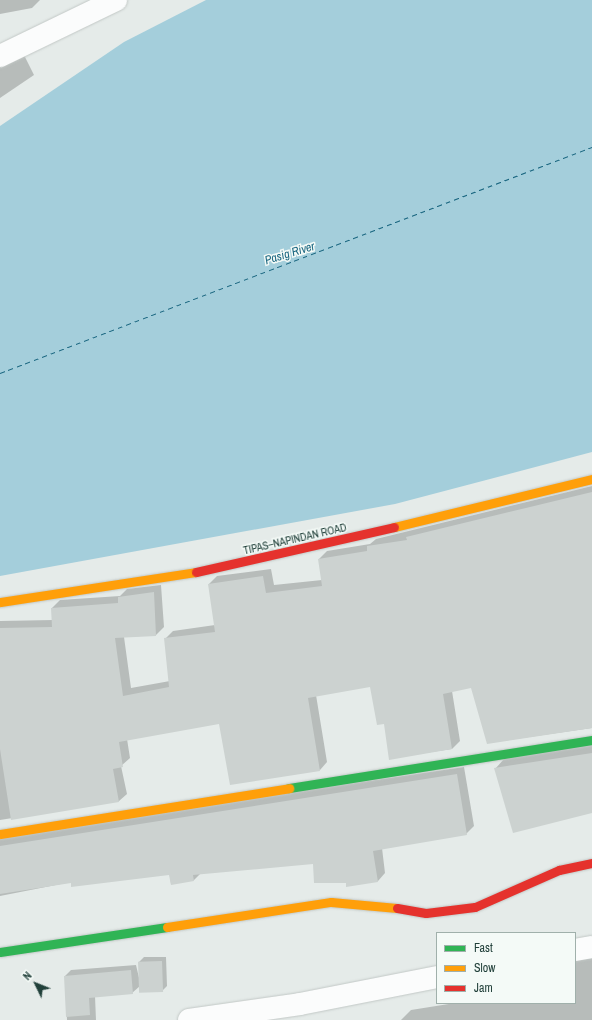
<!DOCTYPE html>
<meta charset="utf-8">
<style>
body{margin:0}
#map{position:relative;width:592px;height:1020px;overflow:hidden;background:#e5ebe9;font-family:"Archivo Narrow",sans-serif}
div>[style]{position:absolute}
.water>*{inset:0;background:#a4cedb}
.shadow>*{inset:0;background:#0003}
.ferry>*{height:1px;margin-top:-0.5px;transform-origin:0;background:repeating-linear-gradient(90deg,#18657f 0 5px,transparent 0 9px)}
.building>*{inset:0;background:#ccd2d0;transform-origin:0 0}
.roads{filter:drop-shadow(0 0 1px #c2c8c6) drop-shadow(0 0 1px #c2c8c6)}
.street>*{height:22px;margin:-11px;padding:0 11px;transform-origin:11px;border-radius:11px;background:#fbfcfc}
.fast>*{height:9px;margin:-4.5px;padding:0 4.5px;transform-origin:4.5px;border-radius:4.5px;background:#30b455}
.slow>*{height:9px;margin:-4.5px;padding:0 4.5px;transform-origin:4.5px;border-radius:4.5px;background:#ff9f0a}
.jam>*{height:9px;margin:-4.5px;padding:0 4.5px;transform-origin:4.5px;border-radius:4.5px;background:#e5322d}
span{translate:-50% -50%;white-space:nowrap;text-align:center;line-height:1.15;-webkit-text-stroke:3px #f4faf7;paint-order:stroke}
.street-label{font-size:11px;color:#21403a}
.water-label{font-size:12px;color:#18657f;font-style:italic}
.legend{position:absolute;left:436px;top:932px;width:140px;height:72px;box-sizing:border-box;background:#f4faf7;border:1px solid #a0b0ab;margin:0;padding:5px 7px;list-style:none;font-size:12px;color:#21403a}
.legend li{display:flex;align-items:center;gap:8px;height:20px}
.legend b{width:20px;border:1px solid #a0b0ab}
.north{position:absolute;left:16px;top:964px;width:40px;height:40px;-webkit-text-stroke:3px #f4faf7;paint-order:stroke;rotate:313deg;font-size:11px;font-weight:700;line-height:16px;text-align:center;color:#21403a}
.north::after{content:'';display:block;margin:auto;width:14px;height:18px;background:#21403a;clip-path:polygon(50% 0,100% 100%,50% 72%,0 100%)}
</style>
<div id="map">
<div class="water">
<i style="clip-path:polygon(206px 0,592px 0,592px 452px,395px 504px,0 576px,0 126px,124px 42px)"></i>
</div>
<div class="shadow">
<i style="clip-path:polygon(0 0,40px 0,32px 8px,0 14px)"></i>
<i style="clip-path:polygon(24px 55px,34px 75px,0 98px,0 58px)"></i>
<i style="clip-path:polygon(592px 486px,592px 728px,488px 743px,472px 687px,452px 691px,460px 741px,452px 749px,390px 758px,385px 723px,371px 686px,316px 695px,327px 762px,320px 770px,220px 723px,127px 739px,130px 758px,121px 766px,127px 794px,119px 801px,0 820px,0 621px,53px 620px,52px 608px,60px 600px,120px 596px,127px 589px,161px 585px,164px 627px,156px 635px,124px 637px,131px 688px,170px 681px,165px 639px,173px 631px,215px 625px,209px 584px,217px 576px,271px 569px,274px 585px,322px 580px,319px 559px,327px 551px,370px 544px,376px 539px)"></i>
<i style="clip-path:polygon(592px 743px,592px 813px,495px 769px,504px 759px)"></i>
<i style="clip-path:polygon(464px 767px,474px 826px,466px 834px,382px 848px,385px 873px,378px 881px,347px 882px,314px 863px,201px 873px,194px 880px,171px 884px,170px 874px,71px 882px,0 896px,0 835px)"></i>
<i style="clip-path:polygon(592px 953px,592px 1020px,401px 1020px,411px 1010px,455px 1003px,575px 1003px,575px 955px)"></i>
<i style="clip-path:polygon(144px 957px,166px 957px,167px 986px,162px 991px,140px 986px,132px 993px,95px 996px,96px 1020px,67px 1020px,65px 976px,71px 970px,136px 965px,140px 982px,139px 962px)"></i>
</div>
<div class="ferry">
<i style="left:0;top:373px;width:634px;rotate:-20.89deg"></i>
</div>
<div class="building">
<i style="clip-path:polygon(592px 492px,592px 728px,487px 744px,471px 688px,443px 694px,452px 749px,389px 760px,384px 724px,377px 725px,370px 687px,308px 698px,320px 771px,230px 785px,219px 724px,119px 742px,123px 767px,113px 769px,119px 802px,11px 820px,0 749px,0 628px,52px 627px,51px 608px,118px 603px,118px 597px,154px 592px,156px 636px,115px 638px,123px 696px,169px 687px,164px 638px,215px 632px,208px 584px,263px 576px,266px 593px,322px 586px,318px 559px,367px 551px,367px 546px,407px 540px,406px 537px)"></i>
<i style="clip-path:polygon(592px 753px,592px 813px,513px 833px,494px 768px)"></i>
<i style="clip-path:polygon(457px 774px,467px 835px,373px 851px,378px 882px,346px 887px,346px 883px,314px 883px,313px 864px,193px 875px,194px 881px,171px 885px,169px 875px,71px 887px,71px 883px,0 894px,0 846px)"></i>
<i style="left:162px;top:961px;width:31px;height:24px;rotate:88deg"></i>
<i style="clip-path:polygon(131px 970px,133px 994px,89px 998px,90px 1015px,66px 1017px,64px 976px)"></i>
</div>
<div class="roads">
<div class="street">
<i style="left:0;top:56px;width:129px;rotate:-25.8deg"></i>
<i style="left:575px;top:950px;width:17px;rotate:-10deg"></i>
<i style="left:189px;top:1020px;width:112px;rotate:-8.2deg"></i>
<i style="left:300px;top:1004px;width:140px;rotate:-11.1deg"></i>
</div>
<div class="fast">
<i style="left:289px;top:788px;width:307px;rotate:-9deg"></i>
<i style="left:0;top:952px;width:169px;rotate:-8.5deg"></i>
</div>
<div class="slow">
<i style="left:394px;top:527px;width:204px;rotate:-13.6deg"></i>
<i style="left:0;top:602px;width:198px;rotate:-8.7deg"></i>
<i style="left:0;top:834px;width:293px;rotate:-9deg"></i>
<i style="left:167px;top:927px;width:166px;rotate:-8.7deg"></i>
<i style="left:331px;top:902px;width:66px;rotate:5.2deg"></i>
</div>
<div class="jam">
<i style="left:196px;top:572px;width:203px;rotate:-12.8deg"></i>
<i style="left:397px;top:908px;width:29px;rotate:10deg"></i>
<i style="left:426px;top:913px;width:49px;rotate:-7deg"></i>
<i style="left:475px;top:907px;width:92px;rotate:-23.8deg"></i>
<i style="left:559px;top:870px;width:34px;rotate:-12deg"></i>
</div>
</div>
<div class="street-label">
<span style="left:295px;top:539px;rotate:-13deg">TIPAS–NAPINDAN ROAD</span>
</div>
<div class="water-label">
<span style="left:290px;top:254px;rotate:-17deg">Pasig River</span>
</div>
<ul class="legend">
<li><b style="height:5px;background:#30b455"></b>Fast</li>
<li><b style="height:5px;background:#ff9f0a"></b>Slow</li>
<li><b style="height:5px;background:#e5322d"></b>Jam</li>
</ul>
<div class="north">N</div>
</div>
